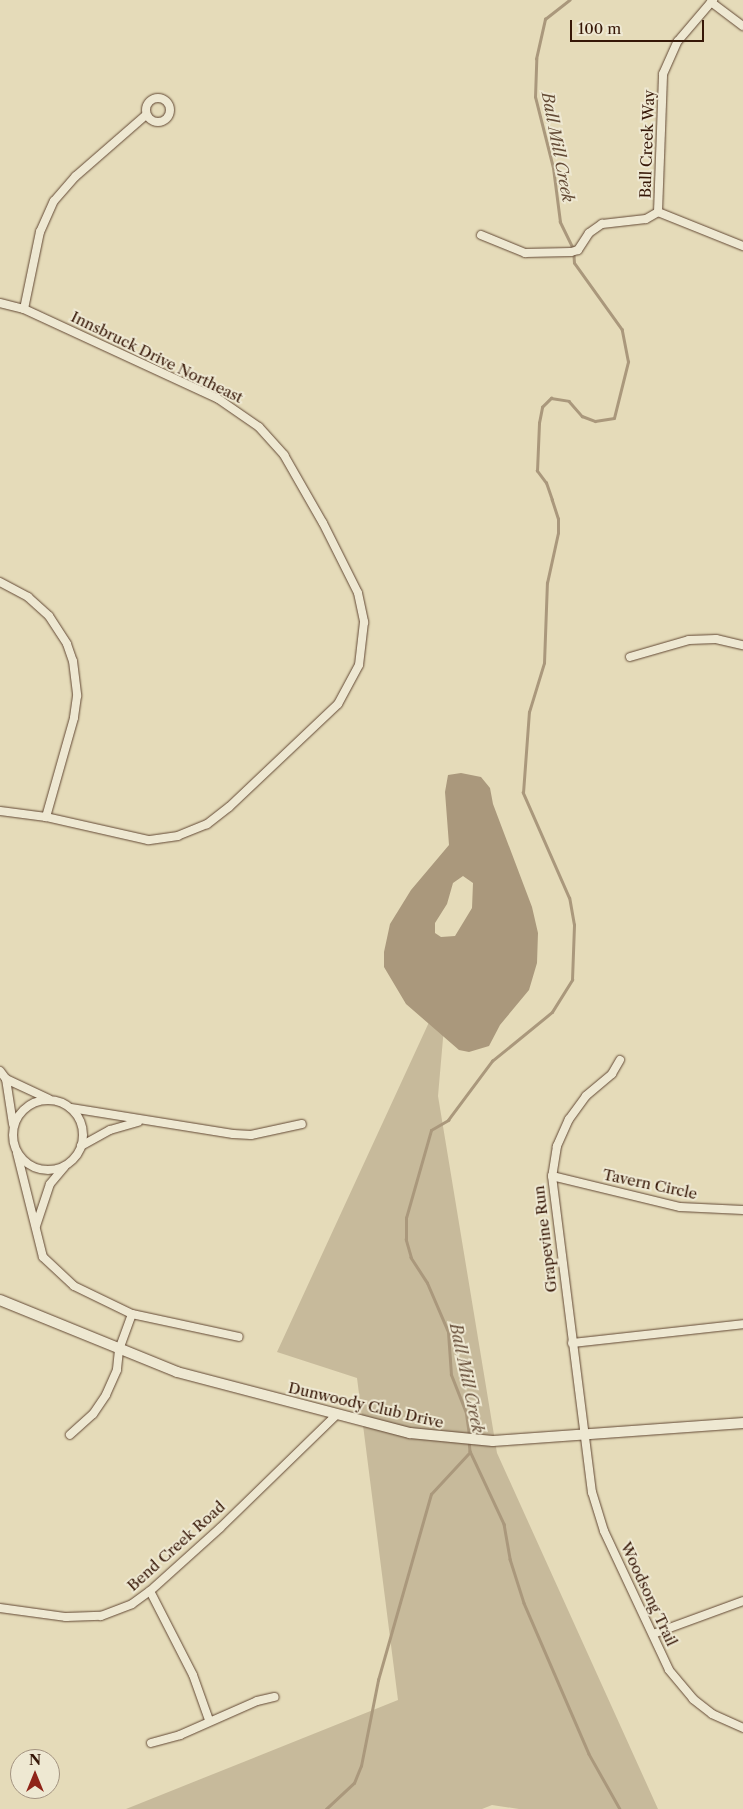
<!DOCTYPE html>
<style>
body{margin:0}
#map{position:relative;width:743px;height:1809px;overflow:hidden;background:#e5dbb9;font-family:"Libre Caslon Text",serif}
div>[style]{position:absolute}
.green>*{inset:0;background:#c7ba9b}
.water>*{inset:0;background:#aa987c}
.stream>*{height:2.5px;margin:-1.25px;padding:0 1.25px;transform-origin:1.25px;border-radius:1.25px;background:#aa987c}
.roads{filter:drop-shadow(0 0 1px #624834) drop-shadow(0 0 1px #624834)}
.minor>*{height:8px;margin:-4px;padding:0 4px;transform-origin:4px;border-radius:4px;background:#eee8d2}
.minor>.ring{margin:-4px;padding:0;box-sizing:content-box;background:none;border:8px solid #eee8d2;border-radius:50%}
.tertiary>*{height:10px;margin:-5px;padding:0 5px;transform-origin:5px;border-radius:5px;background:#eee8d2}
span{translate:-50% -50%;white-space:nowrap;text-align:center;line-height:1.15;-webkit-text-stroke:4px #eee8d2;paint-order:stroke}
.street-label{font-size:15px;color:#361707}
.water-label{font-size:16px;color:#644b36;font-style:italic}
.north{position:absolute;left:10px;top:1749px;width:50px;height:50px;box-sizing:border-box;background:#eee8d2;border:1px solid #a49481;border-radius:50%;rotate:0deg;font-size:14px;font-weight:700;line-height:20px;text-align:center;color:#361707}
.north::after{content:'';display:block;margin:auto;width:18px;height:22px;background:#8f2418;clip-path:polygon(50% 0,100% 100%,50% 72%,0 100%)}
.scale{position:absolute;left:570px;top:20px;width:134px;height:22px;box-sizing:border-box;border:2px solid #361707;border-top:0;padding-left:6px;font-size:15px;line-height:18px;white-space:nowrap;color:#361707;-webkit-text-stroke:4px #eee8d2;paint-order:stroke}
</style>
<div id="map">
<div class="green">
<i style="clip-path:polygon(448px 981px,438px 1096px,497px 1453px,658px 1809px,519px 1809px,492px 1805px,482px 1809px,126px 1809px,398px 1700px,357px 1378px,277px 1352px)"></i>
</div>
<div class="water">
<i style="clip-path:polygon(evenodd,461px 773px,481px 777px,490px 788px,493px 804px,532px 907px,538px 933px,537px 963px,529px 990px,500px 1025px,489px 1046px,469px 1052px,459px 1050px,406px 1004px,384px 967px,384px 952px,390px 924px,411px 890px,449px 845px,445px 792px,448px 775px,461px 773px,463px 876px,473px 883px,472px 908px,455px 936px,441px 937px,435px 933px,435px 923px,447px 904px,453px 883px,463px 876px)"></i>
</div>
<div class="stream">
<i style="left:469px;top:1435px;width:22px;rotate:-98deg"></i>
<i style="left:466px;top:1413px;width:41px;rotate:-111.5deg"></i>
<i style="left:451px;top:1375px;width:43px;rotate:-94deg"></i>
<i style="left:448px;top:1332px;width:53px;rotate:-113.2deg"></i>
<i style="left:427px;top:1283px;width:30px;rotate:-123deg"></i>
<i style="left:411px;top:1258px;width:19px;rotate:-106deg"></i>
<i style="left:406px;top:1240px;width:22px;rotate:-90deg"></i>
<i style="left:406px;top:1218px;width:91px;rotate:-74.1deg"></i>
<i style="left:431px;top:1130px;width:20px;rotate:-30deg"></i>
<i style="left:448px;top:1120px;width:74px;rotate:-53.3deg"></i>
<i style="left:492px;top:1061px;width:77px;rotate:-39.2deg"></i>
<i style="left:552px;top:1012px;width:38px;rotate:-58deg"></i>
<i style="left:572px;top:980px;width:55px;rotate:-87.9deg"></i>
<i style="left:574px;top:925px;width:27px;rotate:-100deg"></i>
<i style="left:569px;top:898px;width:115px;rotate:-113.7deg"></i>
<i style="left:523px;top:793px;width:81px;rotate:-85.8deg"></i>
<i style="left:529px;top:712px;width:51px;rotate:-73deg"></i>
<i style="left:544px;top:663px;width:80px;rotate:-87.9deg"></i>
<i style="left:547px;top:583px;width:51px;rotate:-77.6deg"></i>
<i style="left:558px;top:533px;width:14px;rotate:-90deg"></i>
<i style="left:558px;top:519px;width:20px;rotate:-108deg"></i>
<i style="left:552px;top:500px;width:18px;rotate:-109deg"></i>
<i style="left:546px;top:483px;width:15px;rotate:-127deg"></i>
<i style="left:537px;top:471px;width:48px;rotate:-87.6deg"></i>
<i style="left:539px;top:423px;width:16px;rotate:-79deg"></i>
<i style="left:542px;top:407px;width:13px;rotate:-45deg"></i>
<i style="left:551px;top:398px;width:18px;rotate:9deg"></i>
<i style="left:569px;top:401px;width:20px;rotate:49deg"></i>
<i style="left:582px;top:416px;width:14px;rotate:21deg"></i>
<i style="left:595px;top:421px;width:19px;rotate:-9deg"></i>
<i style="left:614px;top:418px;width:58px;rotate:-76deg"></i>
<i style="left:628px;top:362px;width:33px;rotate:-101deg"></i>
<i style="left:622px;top:330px;width:82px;rotate:-125.6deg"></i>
<i style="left:574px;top:263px;width:14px;rotate:-94deg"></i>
<i style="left:573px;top:249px;width:30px;rotate:-116deg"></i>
<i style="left:560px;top:222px;width:54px;rotate:-97.4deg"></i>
<i style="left:553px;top:168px;width:73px;rotate:-104.2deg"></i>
<i style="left:535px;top:97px;width:38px;rotate:-88deg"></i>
<i style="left:536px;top:59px;width:41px;rotate:-77.3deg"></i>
<i style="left:545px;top:19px;width:31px;rotate:-38deg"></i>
<i style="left:469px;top:1440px;width:11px;rotate:85deg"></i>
<i style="left:470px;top:1451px;width:81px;rotate:65deg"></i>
<i style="left:504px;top:1524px;width:36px;rotate:80deg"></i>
<i style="left:510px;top:1559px;width:46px;rotate:72.3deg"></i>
<i style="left:524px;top:1603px;width:164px;rotate:66.7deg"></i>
<i style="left:589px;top:1754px;width:63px;rotate:60.6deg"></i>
<i style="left:326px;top:1809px;width:38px;rotate:-43deg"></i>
<i style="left:354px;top:1783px;width:18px;rotate:-68deg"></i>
<i style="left:361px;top:1766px;width:88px;rotate:-78.8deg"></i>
<i style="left:378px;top:1680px;width:193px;rotate:-74.1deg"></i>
<i style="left:431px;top:1494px;width:57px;rotate:-47.1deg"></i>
</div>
<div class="roads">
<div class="minor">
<i style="left:711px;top:2px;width:40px;rotate:37deg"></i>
<i class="ring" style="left:146px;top:98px;width:16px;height:16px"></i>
<i style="left:658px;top:212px;width:138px;rotate:-87.9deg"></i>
<i style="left:663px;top:74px;width:36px;rotate:-66deg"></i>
<i style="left:678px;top:41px;width:54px;rotate:-49.5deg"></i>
<i style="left:658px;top:212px;width:92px;rotate:21.8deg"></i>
<i style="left:481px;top:235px;width:48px;rotate:22.2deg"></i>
<i style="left:525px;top:253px;width:46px;rotate:-1.2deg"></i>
<i style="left:571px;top:252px;width:7px;rotate:-16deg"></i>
<i style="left:578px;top:250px;width:20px;rotate:-57deg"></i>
<i style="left:589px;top:233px;width:16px;rotate:-35deg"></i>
<i style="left:602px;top:224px;width:44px;rotate:-6.5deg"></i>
<i style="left:646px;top:219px;width:14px;rotate:-30deg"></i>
<i style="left:0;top:303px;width:25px;rotate:14deg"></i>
<i style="left:24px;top:309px;width:213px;rotate:24.8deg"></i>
<i style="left:217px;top:398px;width:51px;rotate:34.6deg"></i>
<i style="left:259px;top:427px;width:38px;rotate:48deg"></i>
<i style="left:284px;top:455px;width:78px;rotate:60.2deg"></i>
<i style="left:323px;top:523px;width:78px;rotate:63.4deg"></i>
<i style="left:358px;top:593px;width:30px;rotate:78deg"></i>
<i style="left:364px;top:622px;width:43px;rotate:96.6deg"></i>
<i style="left:359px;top:665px;width:44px;rotate:118.3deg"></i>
<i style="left:338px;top:704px;width:150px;rotate:136.6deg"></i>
<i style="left:229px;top:807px;width:28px;rotate:142deg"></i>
<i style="left:207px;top:824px;width:31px;rotate:158deg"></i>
<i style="left:178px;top:836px;width:30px;rotate:172deg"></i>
<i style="left:148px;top:840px;width:105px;rotate:-167.3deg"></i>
<i style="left:46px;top:817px;width:46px;rotate:-172.6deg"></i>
<i style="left:24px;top:309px;width:79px;rotate:-78.3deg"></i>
<i style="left:40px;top:232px;width:34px;rotate:-66deg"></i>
<i style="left:54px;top:201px;width:33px;rotate:-49deg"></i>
<i style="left:76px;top:176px;width:93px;rotate:-41.1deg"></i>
<i style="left:0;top:582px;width:32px;rotate:28deg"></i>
<i style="left:28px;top:597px;width:28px;rotate:42deg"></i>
<i style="left:49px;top:616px;width:33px;rotate:57deg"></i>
<i style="left:67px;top:644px;width:18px;rotate:71deg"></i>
<i style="left:73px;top:661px;width:35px;rotate:83deg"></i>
<i style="left:77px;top:696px;width:22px;rotate:98deg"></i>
<i style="left:74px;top:718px;width:103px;rotate:105.8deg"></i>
<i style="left:630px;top:657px;width:61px;rotate:-16.1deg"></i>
<i style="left:689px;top:640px;width:27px;rotate:-2deg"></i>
<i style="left:716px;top:639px;width:28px;rotate:13deg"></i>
<i style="left:620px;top:1060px;width:16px;rotate:120deg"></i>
<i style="left:612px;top:1074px;width:34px;rotate:140deg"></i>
<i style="left:586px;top:1096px;width:29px;rotate:126deg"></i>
<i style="left:569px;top:1119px;width:30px;rotate:114deg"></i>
<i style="left:557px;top:1146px;width:30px;rotate:99deg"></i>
<i style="left:552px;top:1176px;width:319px;rotate:82.8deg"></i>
<i style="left:592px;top:1492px;width:41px;rotate:72.9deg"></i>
<i style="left:604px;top:1531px;width:153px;rotate:64.9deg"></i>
<i style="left:669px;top:1670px;width:38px;rotate:50deg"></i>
<i style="left:693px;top:1699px;width:24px;rotate:38deg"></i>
<i style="left:712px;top:1714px;width:34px;rotate:24deg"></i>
<i style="left:0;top:1071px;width:10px;rotate:53deg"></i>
<i style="left:6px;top:1079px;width:46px;rotate:81.2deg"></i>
<i style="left:6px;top:1079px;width:47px;rotate:24.9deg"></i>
<i class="ring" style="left:13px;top:1100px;width:62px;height:62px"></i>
<i style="left:71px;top:1108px;width:164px;rotate:9.1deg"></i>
<i style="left:233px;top:1134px;width:18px;rotate:3deg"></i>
<i style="left:251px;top:1135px;width:52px;rotate:-12.2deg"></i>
<i style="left:81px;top:1146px;width:33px;rotate:-29deg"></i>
<i style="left:110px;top:1130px;width:29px;rotate:-16deg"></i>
<i style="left:17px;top:1153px;width:107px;rotate:76deg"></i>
<i style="left:43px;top:1257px;width:42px;rotate:43.1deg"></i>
<i style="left:74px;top:1286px;width:64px;rotate:25.8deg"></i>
<i style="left:132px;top:1314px;width:38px;rotate:110deg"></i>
<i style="left:119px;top:1350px;width:20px;rotate:96deg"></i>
<i style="left:117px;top:1370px;width:27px;rotate:114deg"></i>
<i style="left:106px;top:1395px;width:23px;rotate:124deg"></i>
<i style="left:93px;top:1414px;width:31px;rotate:138deg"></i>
<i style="left:552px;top:1176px;width:132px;rotate:13.6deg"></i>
<i style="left:680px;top:1207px;width:63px;rotate:2.7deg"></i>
<i style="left:36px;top:1226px;width:44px;rotate:-71.6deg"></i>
<i style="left:50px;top:1184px;width:23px;rotate:-50deg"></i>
<i style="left:132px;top:1314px;width:109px;rotate:12.1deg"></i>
<i style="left:572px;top:1343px;width:172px;rotate:-6.3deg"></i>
<i style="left:150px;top:1591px;width:94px;rotate:62.9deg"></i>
<i style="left:193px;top:1675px;width:48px;rotate:70.4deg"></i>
<i style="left:0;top:1608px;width:67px;rotate:7.8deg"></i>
<i style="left:66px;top:1617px;width:35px;rotate:-2deg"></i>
<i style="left:101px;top:1616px;width:33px;rotate:-21deg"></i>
<i style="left:132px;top:1604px;width:22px;rotate:-36deg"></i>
<i style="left:150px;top:1591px;width:94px;rotate:-42deg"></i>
<i style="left:220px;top:1528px;width:162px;rotate:-44.2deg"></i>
<i style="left:653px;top:1634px;width:96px;rotate:-20.1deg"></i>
<i style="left:151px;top:1743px;width:30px;rotate:-15deg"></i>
<i style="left:180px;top:1735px;width:84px;rotate:-23.8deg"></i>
<i style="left:257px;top:1701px;width:18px;rotate:-13deg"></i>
</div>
<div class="tertiary">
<i style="left:0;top:1300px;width:191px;rotate:22.1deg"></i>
<i style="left:177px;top:1372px;width:241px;rotate:14.7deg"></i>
<i style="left:410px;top:1433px;width:83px;rotate:5.5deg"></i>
<i style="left:493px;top:1441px;width:251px;rotate:-4.1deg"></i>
</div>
</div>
<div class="street-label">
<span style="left:647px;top:144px;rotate:-88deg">Ball Creek Way</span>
<span style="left:157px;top:357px;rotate:26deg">Innsbruck Drive Northeast</span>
<span style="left:650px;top:1184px;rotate:12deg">Tavern Circle</span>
<span style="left:545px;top:1239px;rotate:-97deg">Grapevine Run</span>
<span style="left:366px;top:1405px;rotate:13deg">Dunwoody Club Drive</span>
<span style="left:176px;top:1546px;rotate:-42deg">Bend Creek Road</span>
<span style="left:649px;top:1594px;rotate:65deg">Woodsong Trail</span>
</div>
<div class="water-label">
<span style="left:558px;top:147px;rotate:79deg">Ball Mill Creek</span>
<span style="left:467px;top:1378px;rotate:78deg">Ball Mill Creek</span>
</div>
<div class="north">N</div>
<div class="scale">100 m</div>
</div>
